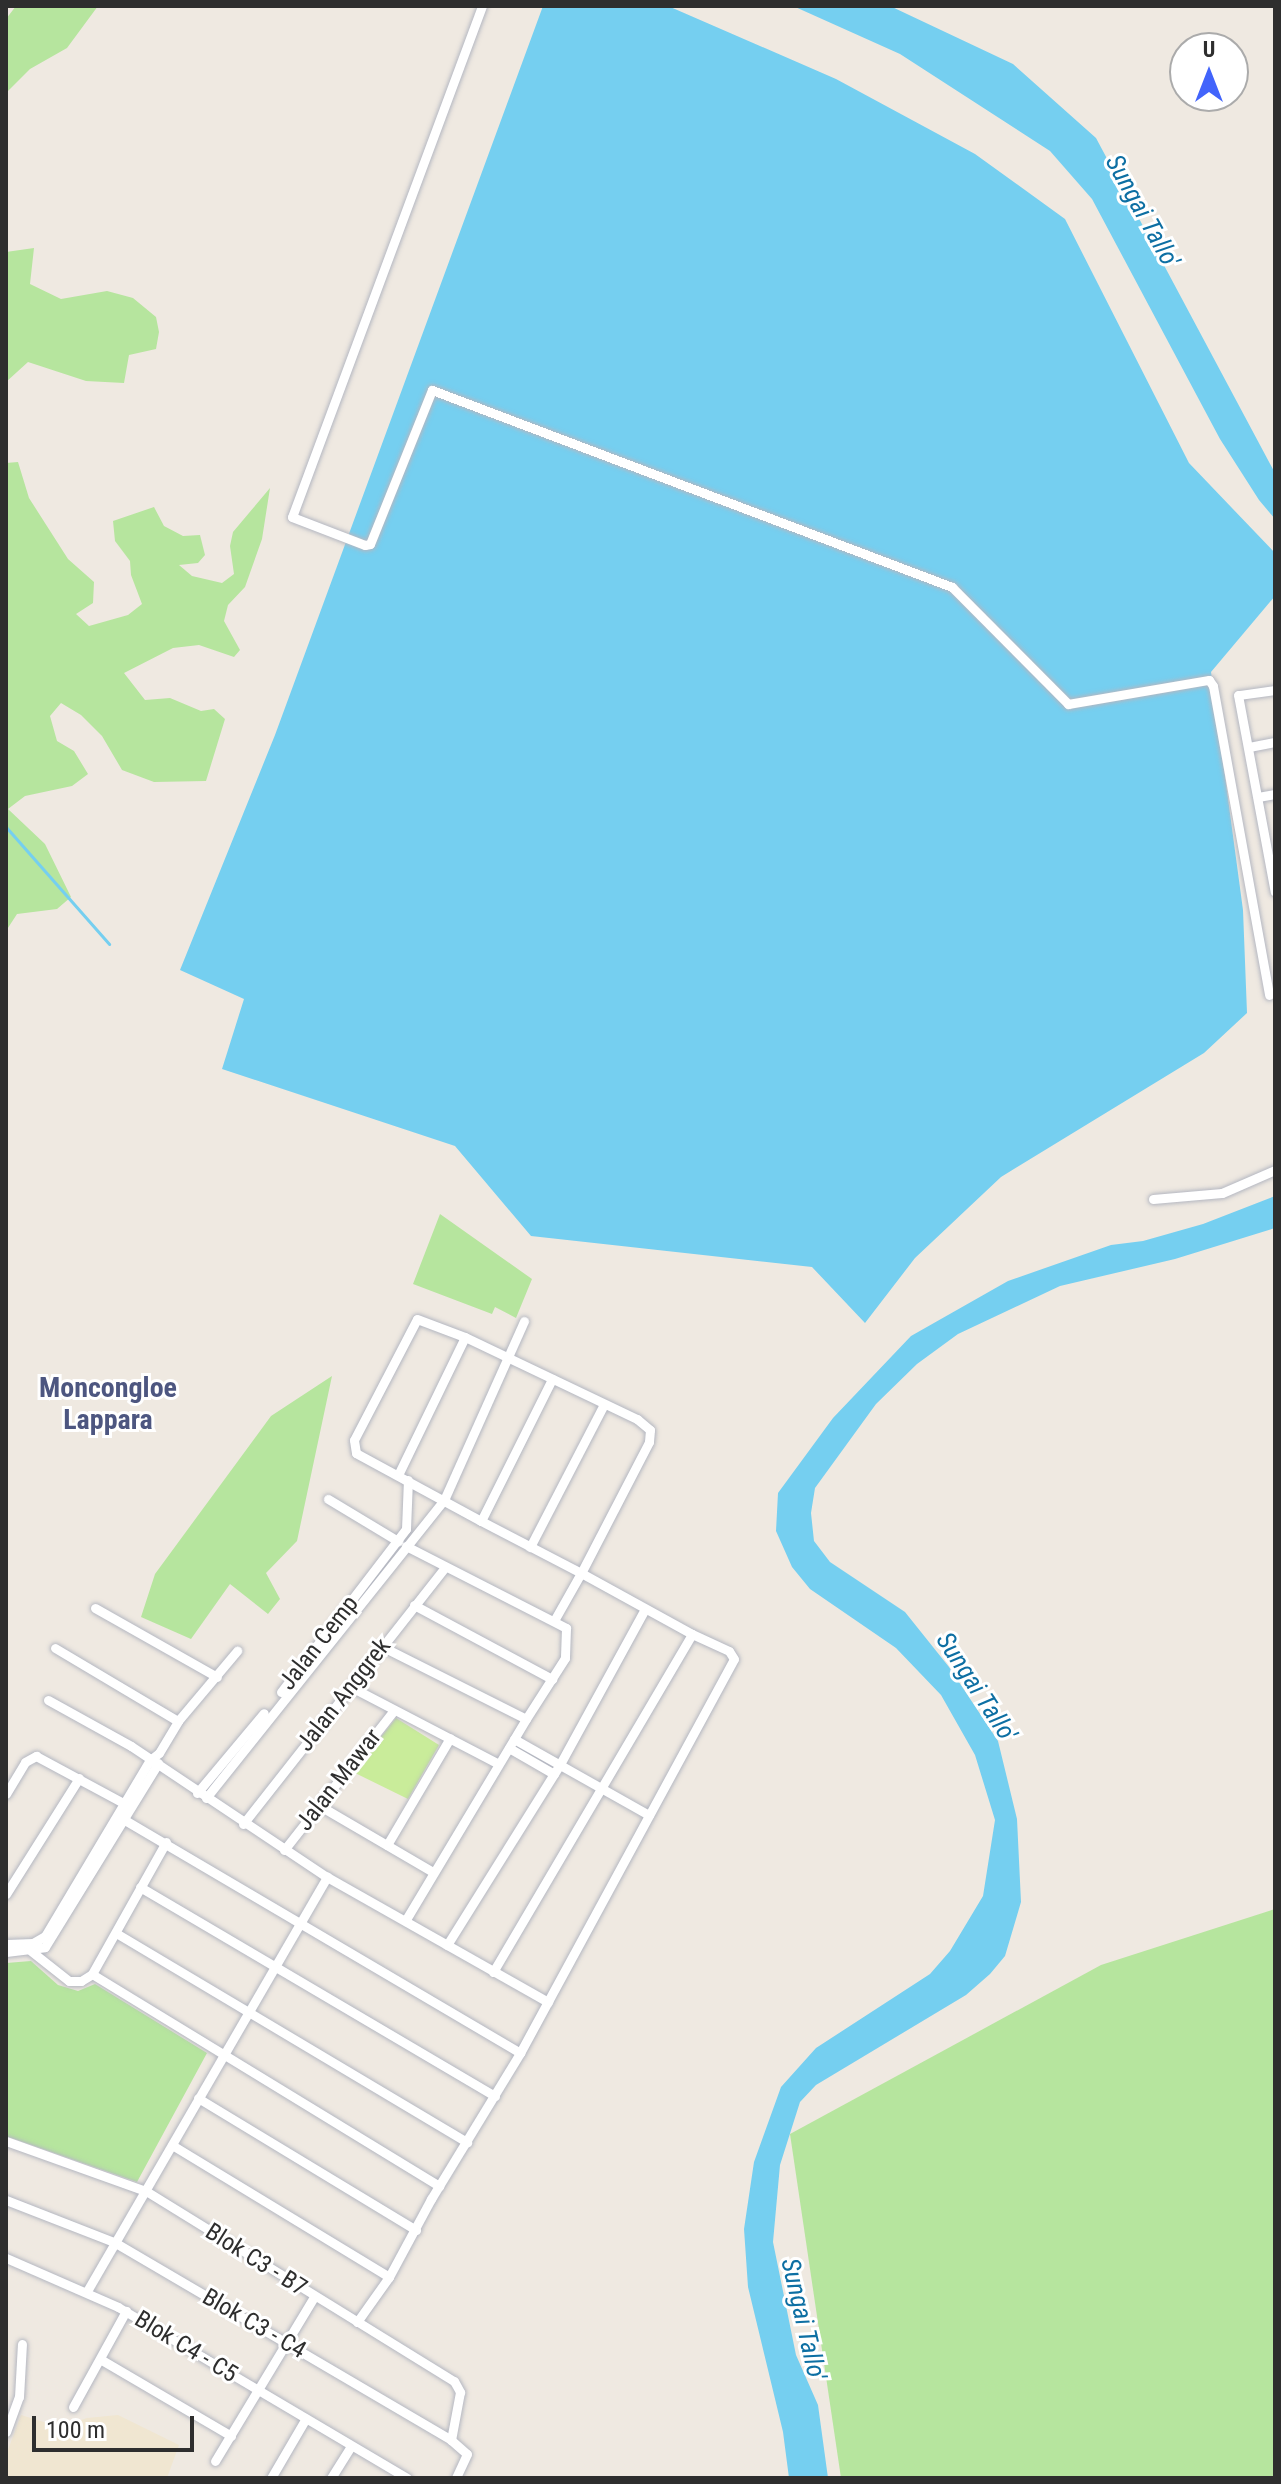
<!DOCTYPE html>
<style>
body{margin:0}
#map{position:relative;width:1281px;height:2484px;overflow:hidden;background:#efe9e1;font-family:"Roboto Condensed",sans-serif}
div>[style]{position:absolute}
.education>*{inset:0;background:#f0e6d1}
.green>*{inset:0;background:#b6e59e}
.pitch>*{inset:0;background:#c9ec9a}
.water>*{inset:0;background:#75cff0}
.stream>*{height:3px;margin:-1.5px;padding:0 1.5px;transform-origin:1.5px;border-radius:1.5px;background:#75cff0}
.roads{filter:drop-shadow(0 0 2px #b4b7c1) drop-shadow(0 0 2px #b4b7c1)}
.street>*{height:9px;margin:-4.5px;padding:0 4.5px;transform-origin:4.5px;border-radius:4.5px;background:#fff}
span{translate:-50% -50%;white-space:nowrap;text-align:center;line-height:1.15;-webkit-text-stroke:6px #fff;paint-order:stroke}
.street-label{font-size:24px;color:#2e2e2e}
.water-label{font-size:26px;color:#0d6fa3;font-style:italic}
.quarter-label{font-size:28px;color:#4d5680;font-weight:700}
.frame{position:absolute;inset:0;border:8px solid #2e2e2e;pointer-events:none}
.north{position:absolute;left:1169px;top:32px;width:80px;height:80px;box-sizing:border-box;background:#fff;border:2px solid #ababab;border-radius:50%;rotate:0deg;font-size:22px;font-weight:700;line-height:32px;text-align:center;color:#2e2e2e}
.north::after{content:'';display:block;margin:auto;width:28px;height:36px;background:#4264fb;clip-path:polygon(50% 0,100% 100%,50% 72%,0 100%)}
.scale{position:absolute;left:32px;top:2416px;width:162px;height:36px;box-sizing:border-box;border:4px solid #2e2e2e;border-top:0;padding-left:10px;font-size:24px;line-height:28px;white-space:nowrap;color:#2e2e2e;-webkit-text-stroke:6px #fff;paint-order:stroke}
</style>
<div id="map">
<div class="education">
<i style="clip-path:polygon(21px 2415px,60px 2427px,87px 2418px,118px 2415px,179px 2445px,167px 2478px,6px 2478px,6px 2455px)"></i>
</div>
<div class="green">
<i style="clip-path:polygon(16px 6px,98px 6px,67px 48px,30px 69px,6px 93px,6px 19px)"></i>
<i style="clip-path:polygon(34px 248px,30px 284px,61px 299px,107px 291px,133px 298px,156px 317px,159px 332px,156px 349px,129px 355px,124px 383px,86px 381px,28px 362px,6px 382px,6px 252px)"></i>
<i style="clip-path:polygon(18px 462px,29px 498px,68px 559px,94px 582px,93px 603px,76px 614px,89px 626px,128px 615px,142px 604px,131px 575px,130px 561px,115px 541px,113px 521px,154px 507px,164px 526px,183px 536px,200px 535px,205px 555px,198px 563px,179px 565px,192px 576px,222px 583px,234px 574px,230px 546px,233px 532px,270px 488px,262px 539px,245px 587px,228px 605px,224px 621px,240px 650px,234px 657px,199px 645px,173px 648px,124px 673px,145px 700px,170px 698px,201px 711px,214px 709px,225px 719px,206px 781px,154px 782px,122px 770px,102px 736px,81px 715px,61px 703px,50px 716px,57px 741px,74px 751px,88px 774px,72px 786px,25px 796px,8px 809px,45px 844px,71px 897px,57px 909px,17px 914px,6px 931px,6px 463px)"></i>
<i style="clip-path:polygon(440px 1214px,532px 1279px,516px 1318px,495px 1307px,492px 1314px,413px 1284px)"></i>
<i style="clip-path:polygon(332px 1376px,297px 1541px,266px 1573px,280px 1599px,268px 1614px,230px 1584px,191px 1639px,141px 1617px,155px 1574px,271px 1416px)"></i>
<i style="clip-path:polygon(1275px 1909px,1275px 2478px,841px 2478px,790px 2134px,1101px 1965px)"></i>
<i style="clip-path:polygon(31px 1961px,58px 1985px,78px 1991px,95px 1984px,207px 2053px,137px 2182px,6px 2136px,6px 1963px)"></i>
</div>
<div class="pitch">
<i style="clip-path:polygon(396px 1718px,439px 1745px,408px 1799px,353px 1772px)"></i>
</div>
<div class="water">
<i style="clip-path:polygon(543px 6px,668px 6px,836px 79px,975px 154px,1065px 219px,1189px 463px,1275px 553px,1275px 596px,1211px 672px,1243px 910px,1247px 1013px,1204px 1053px,1001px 1177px,915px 1258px,865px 1323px,812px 1267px,531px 1236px,455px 1146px,222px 1069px,244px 999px,180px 970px,275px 735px)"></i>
<i style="clip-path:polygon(793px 6px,890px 6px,1013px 64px,1096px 138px,1275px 473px,1275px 519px,1259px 500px,1220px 439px,1092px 199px,1050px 151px,900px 54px)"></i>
<i style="clip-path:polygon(1275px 1196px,1275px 1228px,1175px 1259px,1060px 1286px,958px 1334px,917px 1364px,876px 1404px,815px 1488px,811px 1513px,814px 1541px,830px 1562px,905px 1612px,949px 1667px,998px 1741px,1017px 1819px,1021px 1902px,1005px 1956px,990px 1974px,966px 1995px,816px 2085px,800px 2102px,780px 2165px,773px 2242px,796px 2355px,818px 2405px,828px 2478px,789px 2478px,783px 2432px,748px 2287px,744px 2229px,754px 2162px,781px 2087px,816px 2048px,930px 1974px,950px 1951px,983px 1896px,995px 1820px,975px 1755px,941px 1695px,896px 1648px,810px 1589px,792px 1567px,776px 1531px,778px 1493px,833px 1418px,911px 1336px,1008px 1281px,1111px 1245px,1143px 1241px,1203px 1224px)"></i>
</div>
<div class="stream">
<i style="left:6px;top:827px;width:156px;rotate:48.6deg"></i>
</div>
<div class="roads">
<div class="street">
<i style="left:482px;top:6px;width:545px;rotate:110.4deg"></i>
<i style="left:292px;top:517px;width:78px;rotate:21deg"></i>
<i style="left:365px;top:545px;width:5px;rotate:-11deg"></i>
<i style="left:370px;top:544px;width:166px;rotate:-68.1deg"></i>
<i style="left:432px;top:390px;width:556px;rotate:20.75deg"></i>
<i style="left:952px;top:587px;width:165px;rotate:45.2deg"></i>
<i style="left:1068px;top:704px;width:143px;rotate:-9.7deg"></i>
<i style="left:1209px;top:680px;width:7px;rotate:56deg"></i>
<i style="left:1213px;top:686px;width:314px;rotate:79.7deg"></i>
<i style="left:1275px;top:690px;width:37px;rotate:172deg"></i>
<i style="left:1238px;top:695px;width:200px;rotate:79.4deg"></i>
<i style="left:1249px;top:747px;width:26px;rotate:-11deg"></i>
<i style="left:1258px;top:797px;width:17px;rotate:-10deg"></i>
<i style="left:1153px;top:1199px;width:69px;rotate:-5deg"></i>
<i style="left:1222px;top:1193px;width:58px;rotate:-23.5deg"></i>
<i style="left:398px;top:1475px;width:153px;rotate:-64.1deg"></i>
<i style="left:328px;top:1499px;width:82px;rotate:31deg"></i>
<i style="left:481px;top:1521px;width:159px;rotate:-63.4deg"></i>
<i style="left:406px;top:1546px;width:180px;rotate:27.1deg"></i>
<i style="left:566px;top:1628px;width:30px;rotate:92deg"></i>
<i style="left:565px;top:1658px;width:72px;rotate:122.6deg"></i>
<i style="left:530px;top:1547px;width:159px;rotate:-62.6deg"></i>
<i style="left:414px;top:1605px;width:157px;rotate:28.2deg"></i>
<i style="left:95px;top:1608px;width:140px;rotate:29.5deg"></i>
<i style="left:381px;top:1646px;width:162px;rotate:26.7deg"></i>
<i style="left:526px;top:1719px;width:235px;rotate:120.9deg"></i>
<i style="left:55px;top:1648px;width:143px;rotate:30.7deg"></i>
<i style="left:351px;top:1687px;width:165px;rotate:27.5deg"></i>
<i style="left:281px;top:1692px;width:205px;rotate:-52.5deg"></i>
<i style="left:406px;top:1529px;width:49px;rotate:-87.7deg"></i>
<i style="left:48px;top:1700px;width:95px;rotate:29deg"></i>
<i style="left:131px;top:1746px;width:236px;rotate:33.8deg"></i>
<i style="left:327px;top:1877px;width:254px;rotate:29.5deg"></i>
<i style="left:514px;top:1739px;width:155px;rotate:29.4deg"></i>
<i style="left:509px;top:1748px;width:52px;rotate:30deg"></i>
<i style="left:197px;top:1793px;width:104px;rotate:-50.1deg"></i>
<i style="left:6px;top:1794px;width:37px;rotate:-59deg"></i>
<i style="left:25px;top:1762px;width:13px;rotate:-29deg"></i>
<i style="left:36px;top:1756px;width:101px;rotate:28.3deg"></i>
<i style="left:206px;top:1798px;width:381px;rotate:-51.4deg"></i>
<i style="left:444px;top:1500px;width:196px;rotate:-65.9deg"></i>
<i style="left:320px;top:1806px;width:131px;rotate:30.3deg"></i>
<i style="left:123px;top:1819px;width:461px;rotate:30.5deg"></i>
<i style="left:243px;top:1824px;width:327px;rotate:-51.8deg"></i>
<i style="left:166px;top:1842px;width:151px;rotate:119.3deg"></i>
<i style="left:92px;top:1974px;width:407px;rotate:31.4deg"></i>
<i style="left:387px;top:1845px;width:124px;rotate:-59.5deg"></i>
<i style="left:284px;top:1850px;width:178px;rotate:-51.8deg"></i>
<i style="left:140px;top:1887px;width:412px;rotate:30.5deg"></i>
<i style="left:6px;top:1894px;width:137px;rotate:-57.8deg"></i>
<i style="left:116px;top:1933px;width:409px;rotate:30.8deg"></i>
<i style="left:6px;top:1944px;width:27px;rotate:-2deg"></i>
<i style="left:33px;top:1943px;width:14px;rotate:-30deg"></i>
<i style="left:45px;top:1936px;width:205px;rotate:-59.2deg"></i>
<i style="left:150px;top:1760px;width:11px;rotate:-38deg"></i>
<i style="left:159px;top:1753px;width:37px;rotate:-59deg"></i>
<i style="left:178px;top:1721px;width:92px;rotate:-49.9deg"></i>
<i style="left:447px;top:1945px;width:211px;rotate:-58deg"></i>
<i style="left:559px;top:1766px;width:179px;rotate:-61.3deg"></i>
<i style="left:31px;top:1951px;width:48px;rotate:38.3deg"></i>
<i style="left:69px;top:1981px;width:12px"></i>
<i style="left:81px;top:1981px;width:13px;rotate:-32deg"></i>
<i style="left:6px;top:1952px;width:39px;rotate:-7deg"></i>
<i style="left:45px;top:1947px;width:216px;rotate:-58.4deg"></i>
<i style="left:493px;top:1972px;width:392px;rotate:-59.5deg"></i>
<i style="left:198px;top:2098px;width:255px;rotate:31.2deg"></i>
<i style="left:6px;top:2141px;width:149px;rotate:19.7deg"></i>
<i style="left:146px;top:2191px;width:362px;rotate:31.7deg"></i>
<i style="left:454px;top:2381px;width:13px;rotate:61deg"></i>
<i style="left:460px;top:2392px;width:49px;rotate:100.6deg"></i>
<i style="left:172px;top:2145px;width:254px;rotate:31.3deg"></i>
<i style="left:6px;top:2200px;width:116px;rotate:21.3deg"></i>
<i style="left:114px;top:2242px;width:391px;rotate:30.4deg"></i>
<i style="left:451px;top:2440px;width:21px;rotate:41deg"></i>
<i style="left:467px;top:2454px;width:26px;rotate:115deg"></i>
<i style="left:6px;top:2258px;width:122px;rotate:23.6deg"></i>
<i style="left:118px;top:2307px;width:336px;rotate:30.6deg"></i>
<i style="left:87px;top:2291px;width:479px;rotate:-59.9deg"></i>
<i style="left:357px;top:2322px;width:55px;rotate:-54.6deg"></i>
<i style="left:389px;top:2277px;width:89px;rotate:-61.7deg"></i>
<i style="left:431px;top:2199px;width:171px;rotate:-58.6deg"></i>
<i style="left:520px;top:2053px;width:448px;rotate:-61.5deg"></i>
<i style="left:734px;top:1659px;width:9px;rotate:-122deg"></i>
<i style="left:729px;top:1651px;width:41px;rotate:-155.3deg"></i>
<i style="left:692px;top:1634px;width:127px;rotate:-151.2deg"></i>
<i style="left:581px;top:1573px;width:113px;rotate:-152.5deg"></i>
<i style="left:481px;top:1521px;width:142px;rotate:-151.5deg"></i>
<i style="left:356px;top:1453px;width:13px;rotate:-99deg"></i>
<i style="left:354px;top:1440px;width:136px;rotate:-62.5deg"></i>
<i style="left:417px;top:1319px;width:51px;rotate:20.6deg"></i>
<i style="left:465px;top:1337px;width:191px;rotate:25.5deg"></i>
<i style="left:637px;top:1419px;width:17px;rotate:40deg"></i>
<i style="left:650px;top:1430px;width:12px;rotate:95deg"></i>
<i style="left:649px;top:1442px;width:148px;rotate:117.4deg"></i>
<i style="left:581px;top:1573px;width:53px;rotate:119.5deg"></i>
<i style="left:100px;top:2359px;width:152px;rotate:30.4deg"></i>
<i style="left:73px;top:2407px;width:110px;rotate:-61.1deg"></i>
<i style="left:6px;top:2432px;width:37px;rotate:-70deg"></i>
<i style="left:19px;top:2397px;width:53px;rotate:-86.8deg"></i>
<i style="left:215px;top:2461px;width:192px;rotate:-58.9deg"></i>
<i style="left:271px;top:2478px;width:69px;rotate:-59.7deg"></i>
<i style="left:331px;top:2478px;width:38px;rotate:-58deg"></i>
</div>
</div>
<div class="street-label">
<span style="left:319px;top:1643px;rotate:-52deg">Jalan Cemp</span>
<span style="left:344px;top:1695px;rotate:-52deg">Jalan Anggrek</span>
<span style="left:339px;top:1780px;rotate:-52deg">Jalan Mawar</span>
<span style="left:256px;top:2260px;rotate:32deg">Blok C3 - B7</span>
<span style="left:254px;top:2324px;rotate:30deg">Blok C3 - C4</span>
<span style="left:186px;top:2347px;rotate:31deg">Blok C4 - C5</span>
</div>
<div class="water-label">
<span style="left:1142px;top:211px;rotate:61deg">Sungai Tallo'</span>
<span style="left:976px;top:1687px;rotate:57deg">Sungai Tallo'</span>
<span style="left:803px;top:2319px;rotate:77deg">Sungai Tallo'</span>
</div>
<div class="quarter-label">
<span style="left:108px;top:1404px">Moncongloe<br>Lappara</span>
</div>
<div class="frame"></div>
<div class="north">U</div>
<div class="scale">100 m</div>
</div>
